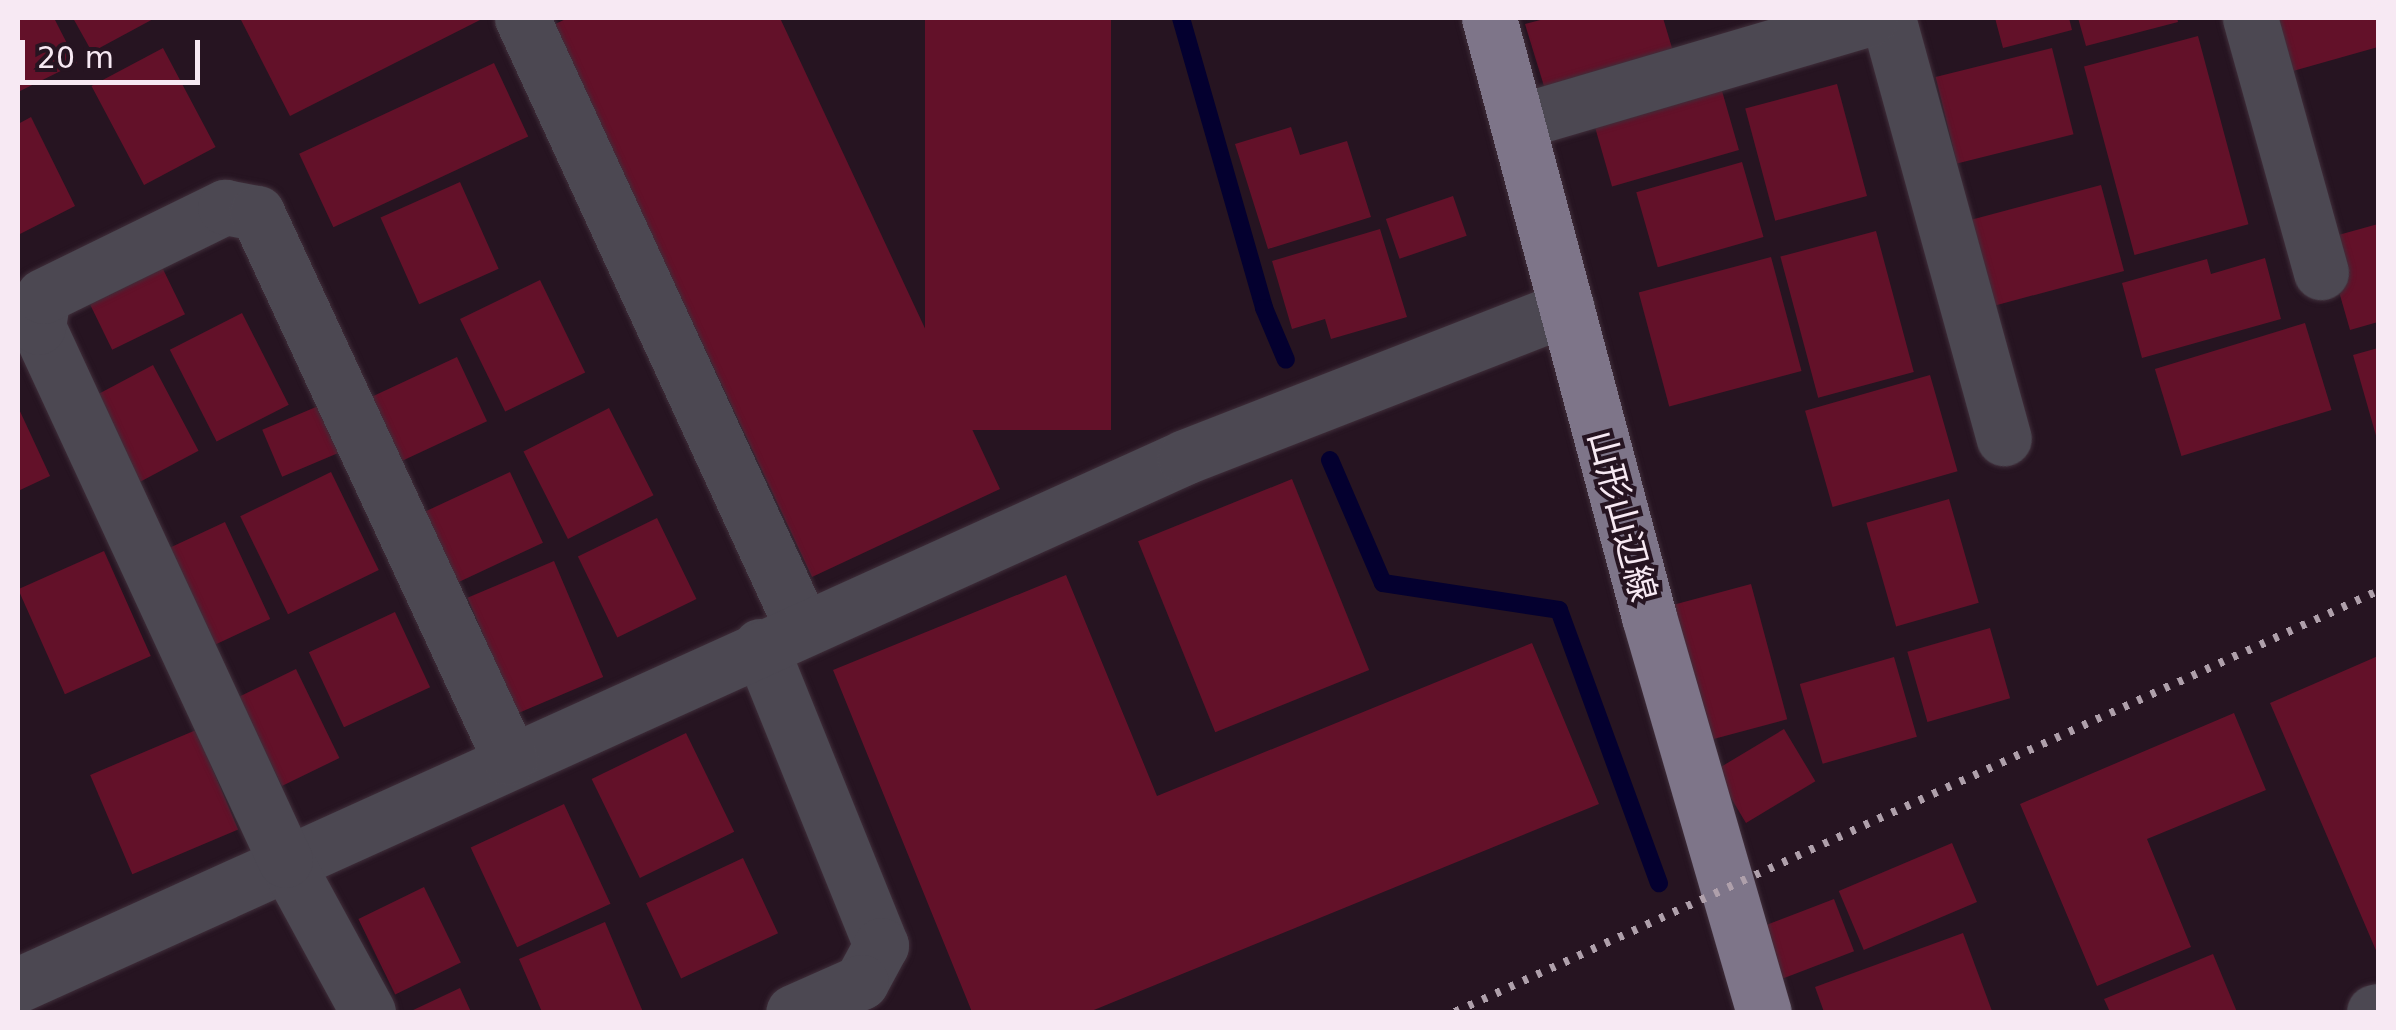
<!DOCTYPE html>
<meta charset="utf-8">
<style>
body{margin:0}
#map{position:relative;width:2396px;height:1030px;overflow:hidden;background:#261421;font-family:"DejaVu Sans","Noto Sans JP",sans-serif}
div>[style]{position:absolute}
.stream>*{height:18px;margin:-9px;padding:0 9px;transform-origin:9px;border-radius:9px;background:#04002f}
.building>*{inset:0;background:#631129;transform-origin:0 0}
.roads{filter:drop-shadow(0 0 2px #3f2e3a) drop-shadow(0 0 2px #3f2e3a)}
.minor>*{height:55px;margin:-27.5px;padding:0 27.5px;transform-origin:27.5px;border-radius:27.5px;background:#4c4852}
.major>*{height:55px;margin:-27.5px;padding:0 27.5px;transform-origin:27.5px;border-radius:27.5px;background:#7e7589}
.rail>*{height:8px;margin-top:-4px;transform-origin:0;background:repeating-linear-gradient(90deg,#afa0ab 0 5px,transparent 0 15px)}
span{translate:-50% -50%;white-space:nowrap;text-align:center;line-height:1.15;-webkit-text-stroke:8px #261421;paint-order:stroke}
.street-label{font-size:35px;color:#f7e9f3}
.frame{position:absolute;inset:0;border:20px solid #f7e9f3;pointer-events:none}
.scale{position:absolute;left:20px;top:40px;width:180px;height:45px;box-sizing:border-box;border:5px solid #f7e9f3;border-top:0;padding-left:12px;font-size:30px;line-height:35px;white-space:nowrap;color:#f7e9f3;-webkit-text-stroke:8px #261421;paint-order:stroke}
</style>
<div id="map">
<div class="stream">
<i style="left:1181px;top:18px;width:302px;rotate:74deg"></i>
<i style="left:1264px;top:308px;width:56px;rotate:67.1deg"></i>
<i style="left:1330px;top:460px;width:134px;rotate:66.7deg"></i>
<i style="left:1383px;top:583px;width:178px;rotate:8.7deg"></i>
<i style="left:1559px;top:610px;width:291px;rotate:69.9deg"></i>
</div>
<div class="building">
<i style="clip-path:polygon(18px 18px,54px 18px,77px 63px,18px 92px)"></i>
<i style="clip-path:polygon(73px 18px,155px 18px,92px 52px)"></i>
<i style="clip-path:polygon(240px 18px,478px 18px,480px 20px,290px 116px)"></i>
<i style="clip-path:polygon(568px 18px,780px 18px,1000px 489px,812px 577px,553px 25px)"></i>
<i style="left:925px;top:18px;width:186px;height:412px"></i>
<i style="clip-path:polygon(1548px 18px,1663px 18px,1675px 58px,1547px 96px,1525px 24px)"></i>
<i style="clip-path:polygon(1995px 18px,2069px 18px,2072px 30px,2003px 48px)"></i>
<i style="clip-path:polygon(2078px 18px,2177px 18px,2178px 22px,2086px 46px)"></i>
<i style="clip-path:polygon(2271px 18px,2378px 18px,2378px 47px,2286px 73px)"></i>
<i style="left:2198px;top:36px;width:195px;height:118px;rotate:75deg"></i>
<i style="left:163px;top:48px;width:112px;height:81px;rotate:62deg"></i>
<i style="left:2052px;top:48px;width:89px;height:120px;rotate:76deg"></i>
<i style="left:494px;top:63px;width:81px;height:215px;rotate:65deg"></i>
<i style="left:1718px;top:77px;width:76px;height:132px;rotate:74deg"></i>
<i style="left:1837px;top:84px;width:116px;height:95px;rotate:75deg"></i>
<i style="clip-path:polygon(31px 117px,75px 206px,18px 235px,18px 124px)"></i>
<i style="clip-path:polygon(1291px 127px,1300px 155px,1347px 141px,1371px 217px,1268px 249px,1235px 144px)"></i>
<i style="left:1742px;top:162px;width:78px;height:110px;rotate:74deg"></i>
<i style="left:460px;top:182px;width:95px;height:87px;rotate:66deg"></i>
<i style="left:2101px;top:185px;width:89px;height:141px;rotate:75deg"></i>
<i style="left:1453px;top:196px;width:42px;height:71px;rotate:71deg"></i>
<i style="clip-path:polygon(2378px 224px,2378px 322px,2350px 330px,2324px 239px)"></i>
<i style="clip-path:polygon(1380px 229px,1407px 317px,1331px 339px,1325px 319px,1292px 329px,1272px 261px)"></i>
<i style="left:1876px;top:231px;width:146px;height:99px;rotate:75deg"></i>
<i style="left:1771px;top:257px;width:118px;height:137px;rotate:75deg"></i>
<i style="clip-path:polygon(2265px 258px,2281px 319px,2142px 358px,2122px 283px,2207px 259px,2211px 274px)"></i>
<i style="left:160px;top:263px;width:57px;height:81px;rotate:64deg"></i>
<i style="left:540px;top:280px;width:103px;height:89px;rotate:64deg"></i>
<i style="left:242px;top:313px;width:103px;height:81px;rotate:63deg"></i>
<i style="left:2305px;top:323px;width:91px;height:157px;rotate:73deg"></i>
<i style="clip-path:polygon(2378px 348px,2378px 439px,2377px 439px,2353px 355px)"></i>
<i style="left:457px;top:357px;width:71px;height:97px;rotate:65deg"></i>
<i style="left:153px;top:365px;width:97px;height:73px;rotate:62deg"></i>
<i style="left:1930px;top:375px;width:100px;height:130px;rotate:74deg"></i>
<i style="left:323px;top:404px;width:51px;height:66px;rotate:67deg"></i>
<i style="clip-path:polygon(18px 407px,50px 476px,18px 491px)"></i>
<i style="left:609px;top:408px;width:98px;height:96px;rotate:63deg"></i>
<i style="left:331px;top:472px;width:109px;height:101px;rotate:64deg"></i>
<i style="left:510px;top:472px;width:78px;height:97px;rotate:65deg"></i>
<i style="left:1292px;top:479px;width:206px;height:166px;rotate:68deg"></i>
<i style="left:1949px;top:499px;width:108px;height:86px;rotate:74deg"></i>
<i style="left:657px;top:518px;width:90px;height:88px;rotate:64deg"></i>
<i style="left:225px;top:522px;width:107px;height:71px;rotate:65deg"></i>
<i style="left:104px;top:551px;width:115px;height:94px;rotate:66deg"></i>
<i style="left:554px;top:561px;width:126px;height:94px;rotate:67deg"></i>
<i style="clip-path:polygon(1066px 575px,1157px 796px,1532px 643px,1599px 804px,1089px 1012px,972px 1012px,833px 670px)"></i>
<i style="left:1751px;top:584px;width:140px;height:82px;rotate:75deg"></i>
<i style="left:395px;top:612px;width:83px;height:95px;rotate:65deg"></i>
<i style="left:1990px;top:628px;width:73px;height:86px;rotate:74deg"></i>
<i style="clip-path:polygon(2378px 656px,2378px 955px,2270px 703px)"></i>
<i style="left:1894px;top:657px;width:83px;height:98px;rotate:74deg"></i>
<i style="left:296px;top:669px;width:99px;height:64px;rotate:64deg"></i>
<i style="clip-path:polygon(2234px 713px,2266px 790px,2147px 839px,2191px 947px,2097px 986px,2020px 804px)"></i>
<i style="left:1784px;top:729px;width:61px;height:81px;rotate:59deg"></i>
<i style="left:196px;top:730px;width:108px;height:115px;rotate:67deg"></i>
<i style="left:686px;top:733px;width:110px;height:105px;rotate:64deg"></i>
<i style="left:564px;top:804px;width:110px;height:103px;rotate:65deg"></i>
<i style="left:1952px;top:843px;width:64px;height:123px;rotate:67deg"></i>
<i style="left:743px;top:858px;width:83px;height:107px;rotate:65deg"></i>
<i style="left:424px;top:887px;width:84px;height:73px;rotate:64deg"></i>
<i style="left:1834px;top:899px;width:56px;height:79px;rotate:69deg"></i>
<i style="clip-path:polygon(605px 922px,643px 1012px,542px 1012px,519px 959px)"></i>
<i style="clip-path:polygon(1963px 933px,1992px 1011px,1824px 1012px,1815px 987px)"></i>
<i style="clip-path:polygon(2213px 954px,2237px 1012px,2110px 1012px,2104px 999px)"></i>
<i style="clip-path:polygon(460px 988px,471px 1012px,409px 1012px)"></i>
</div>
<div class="roads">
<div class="minor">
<i style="left:522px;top:18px;width:670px;rotate:65.31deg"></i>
<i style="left:1888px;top:18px;width:436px;rotate:74.6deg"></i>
<i style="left:2250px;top:18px;width:264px;rotate:74.4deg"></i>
<i style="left:1517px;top:122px;width:368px;rotate:-16.4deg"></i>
<i style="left:760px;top:646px;width:323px;rotate:68deg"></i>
<i style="left:881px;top:945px;width:42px;rotate:118.4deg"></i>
<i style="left:861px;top:982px;width:74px;rotate:156.2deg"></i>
<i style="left:18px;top:985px;width:1281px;rotate:-24.34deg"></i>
<i style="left:1185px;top:457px;width:410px;rotate:-21.3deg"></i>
<i style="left:368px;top:1012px;width:173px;rotate:-118.6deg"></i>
<i style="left:285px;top:860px;width:587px;rotate:-114.86deg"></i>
<i style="left:38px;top:327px;width:31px;rotate:-81deg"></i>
<i style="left:43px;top:296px;width:203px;rotate:-26.1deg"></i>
<i style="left:225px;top:207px;width:33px;rotate:11deg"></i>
<i style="left:257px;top:213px;width:600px;rotate:65.14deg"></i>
<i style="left:2374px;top:1012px;width:4px;rotate:-14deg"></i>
</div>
<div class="major">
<i style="left:1489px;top:18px;width:620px;rotate:75.04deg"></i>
<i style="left:1649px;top:617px;width:411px;rotate:73.8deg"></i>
</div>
</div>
<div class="rail">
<i style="left:1455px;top:1012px;width:1014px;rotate:-24.52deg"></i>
</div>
<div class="street-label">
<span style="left:1622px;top:516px;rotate:75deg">山形山辺線</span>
</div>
<div class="frame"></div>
<div class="scale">20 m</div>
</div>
